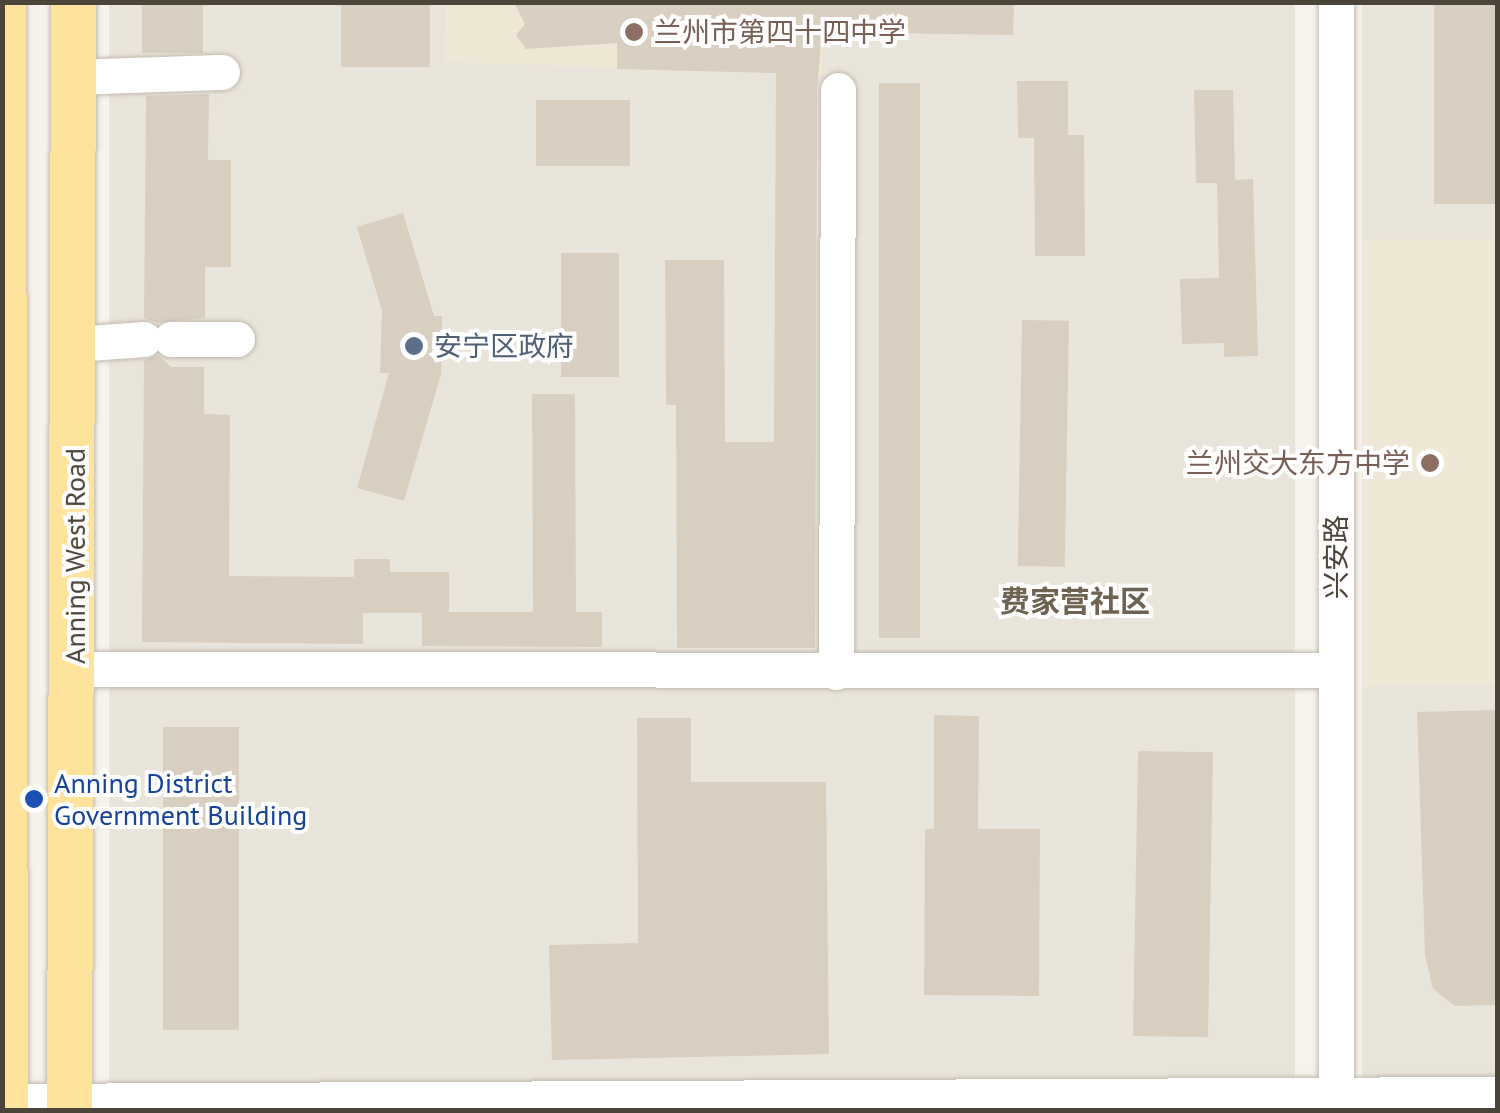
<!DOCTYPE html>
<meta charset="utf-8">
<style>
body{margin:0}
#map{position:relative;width:1500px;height:1113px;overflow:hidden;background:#f6f3ec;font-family:"PT Sans","Noto Sans SC",sans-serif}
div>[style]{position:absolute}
.residential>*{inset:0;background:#eae5da;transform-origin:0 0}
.education>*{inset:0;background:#efe8d6;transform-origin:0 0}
.building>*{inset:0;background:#d8cfc1;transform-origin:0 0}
.roads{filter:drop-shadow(0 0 2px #c2bbae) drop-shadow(0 0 2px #c2bbae)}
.minor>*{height:35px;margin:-17.5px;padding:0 17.5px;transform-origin:17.5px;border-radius:17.5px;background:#fff}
.major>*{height:45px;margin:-22.5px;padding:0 22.5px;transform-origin:22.5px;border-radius:22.5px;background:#ffe39c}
.dots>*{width:28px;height:28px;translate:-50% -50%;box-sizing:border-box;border:5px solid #fff;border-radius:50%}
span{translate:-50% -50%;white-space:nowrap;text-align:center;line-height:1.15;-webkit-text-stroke:8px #fff;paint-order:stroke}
.education-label{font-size:28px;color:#785e54}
.left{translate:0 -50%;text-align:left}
.right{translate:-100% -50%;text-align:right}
.service-label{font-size:28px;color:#4e5e75}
.street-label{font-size:28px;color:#4b4439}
.transit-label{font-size:28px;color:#164399}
.neighbourhood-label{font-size:30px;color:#6e6250;font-weight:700}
.frame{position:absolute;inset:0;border:5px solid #4b4439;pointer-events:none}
</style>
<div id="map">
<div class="residential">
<i style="left:109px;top:3px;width:1186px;height:1107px"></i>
<i style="left:1362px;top:3px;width:135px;height:1107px"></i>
</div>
<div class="education">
<i style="clip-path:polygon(446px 3px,823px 3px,822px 74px,445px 62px)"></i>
<i style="left:1363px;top:239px;width:134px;height:447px"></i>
</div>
<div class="building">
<i style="left:142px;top:2px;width:61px;height:51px"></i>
<i style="left:341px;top:2px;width:89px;height:65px"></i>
<i style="clip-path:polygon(514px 2px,1014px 2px,1013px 35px,822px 32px,817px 90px,815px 648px,677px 648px,676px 405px,666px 405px,665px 260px,724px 260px,725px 442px,774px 442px,776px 73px,617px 69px,617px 43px,526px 49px,516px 35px,525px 24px)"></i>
<i style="left:1434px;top:2px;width:64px;height:202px"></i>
<i style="clip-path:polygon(1017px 81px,1068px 81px,1068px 135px,1084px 135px,1085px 256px,1035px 256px,1034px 138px,1018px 138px)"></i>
<i style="left:879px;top:83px;width:41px;height:555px"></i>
<i style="clip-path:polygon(1194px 90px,1233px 90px,1235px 180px,1253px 179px,1258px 356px,1224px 357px,1224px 343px,1182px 344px,1180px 279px,1219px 278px,1217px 183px,1196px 183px)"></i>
<i style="clip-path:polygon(209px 94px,208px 160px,231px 160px,231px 267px,205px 267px,205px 318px,157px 323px,144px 318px,146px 96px)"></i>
<i style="left:536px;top:100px;width:94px;height:66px"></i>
<i style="clip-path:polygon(403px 213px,434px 316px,442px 316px,441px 374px,404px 501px,357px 488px,389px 373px,380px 373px,382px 311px,357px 227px)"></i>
<i style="left:561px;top:253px;width:58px;height:124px"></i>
<i style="left:1022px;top:320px;width:47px;height:246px;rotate:1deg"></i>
<i style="clip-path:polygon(158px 355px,171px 367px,204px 367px,204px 414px,230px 415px,229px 576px,354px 577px,354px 559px,390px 559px,390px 572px,449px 572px,449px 612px,533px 612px,532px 394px,575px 394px,576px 612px,602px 612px,602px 647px,422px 646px,422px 613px,363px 613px,363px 644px,142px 642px,144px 360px)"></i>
<i style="clip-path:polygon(1498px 710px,1498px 1005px,1455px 1006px,1433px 989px,1425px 955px,1417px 712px)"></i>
<i style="clip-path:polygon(934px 715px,979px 716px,978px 829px,1040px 829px,1039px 996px,924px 995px,925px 829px,934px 829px)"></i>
<i style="clip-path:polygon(637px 718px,691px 718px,691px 782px,826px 782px,829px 1054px,552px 1060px,549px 945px,638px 943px)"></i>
<i style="left:163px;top:727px;width:76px;height:303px"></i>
<i style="left:1138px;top:751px;width:75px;height:285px;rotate:1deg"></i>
</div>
<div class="roads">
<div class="minor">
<i style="left:76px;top:77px;width:146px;rotate:-2deg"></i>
<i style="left:171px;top:339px;width:66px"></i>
<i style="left:75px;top:344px;width:69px;rotate:-4.1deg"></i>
<i style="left:74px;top:669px;width:1262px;rotate:0.05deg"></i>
<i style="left:836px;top:672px;width:582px;rotate:-89.8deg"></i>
<i style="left:2px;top:1101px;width:1496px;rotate:-0.27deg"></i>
<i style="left:1336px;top:1110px;width:1108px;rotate:-90deg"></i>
</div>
<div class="major">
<i style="left:3px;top:2px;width:1108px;rotate:89.9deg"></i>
<i style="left:69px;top:1110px;width:1108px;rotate:-89.79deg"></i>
</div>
</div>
<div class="dots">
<i style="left:634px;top:32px;background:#8d6e63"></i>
<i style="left:414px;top:346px;background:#5c6f8a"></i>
<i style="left:1430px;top:463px;background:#8d6e63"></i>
<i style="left:34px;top:799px;background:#1a4fb4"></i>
</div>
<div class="education-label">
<span class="left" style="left:654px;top:32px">兰州市第四十四中学</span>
<span class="right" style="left:1410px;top:463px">兰州交大东方中学</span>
</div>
<div class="service-label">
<span class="left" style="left:434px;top:346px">安宁区政府</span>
</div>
<div class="street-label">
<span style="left:75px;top:556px;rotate:-90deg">Anning West Road</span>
<span style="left:1336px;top:557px;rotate:-90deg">兴安路</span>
</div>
<div class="transit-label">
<span class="left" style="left:54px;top:799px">Anning District<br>Government Building</span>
</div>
<div class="neighbourhood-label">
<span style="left:1075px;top:601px">费家营社区</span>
</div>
<div class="frame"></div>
</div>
